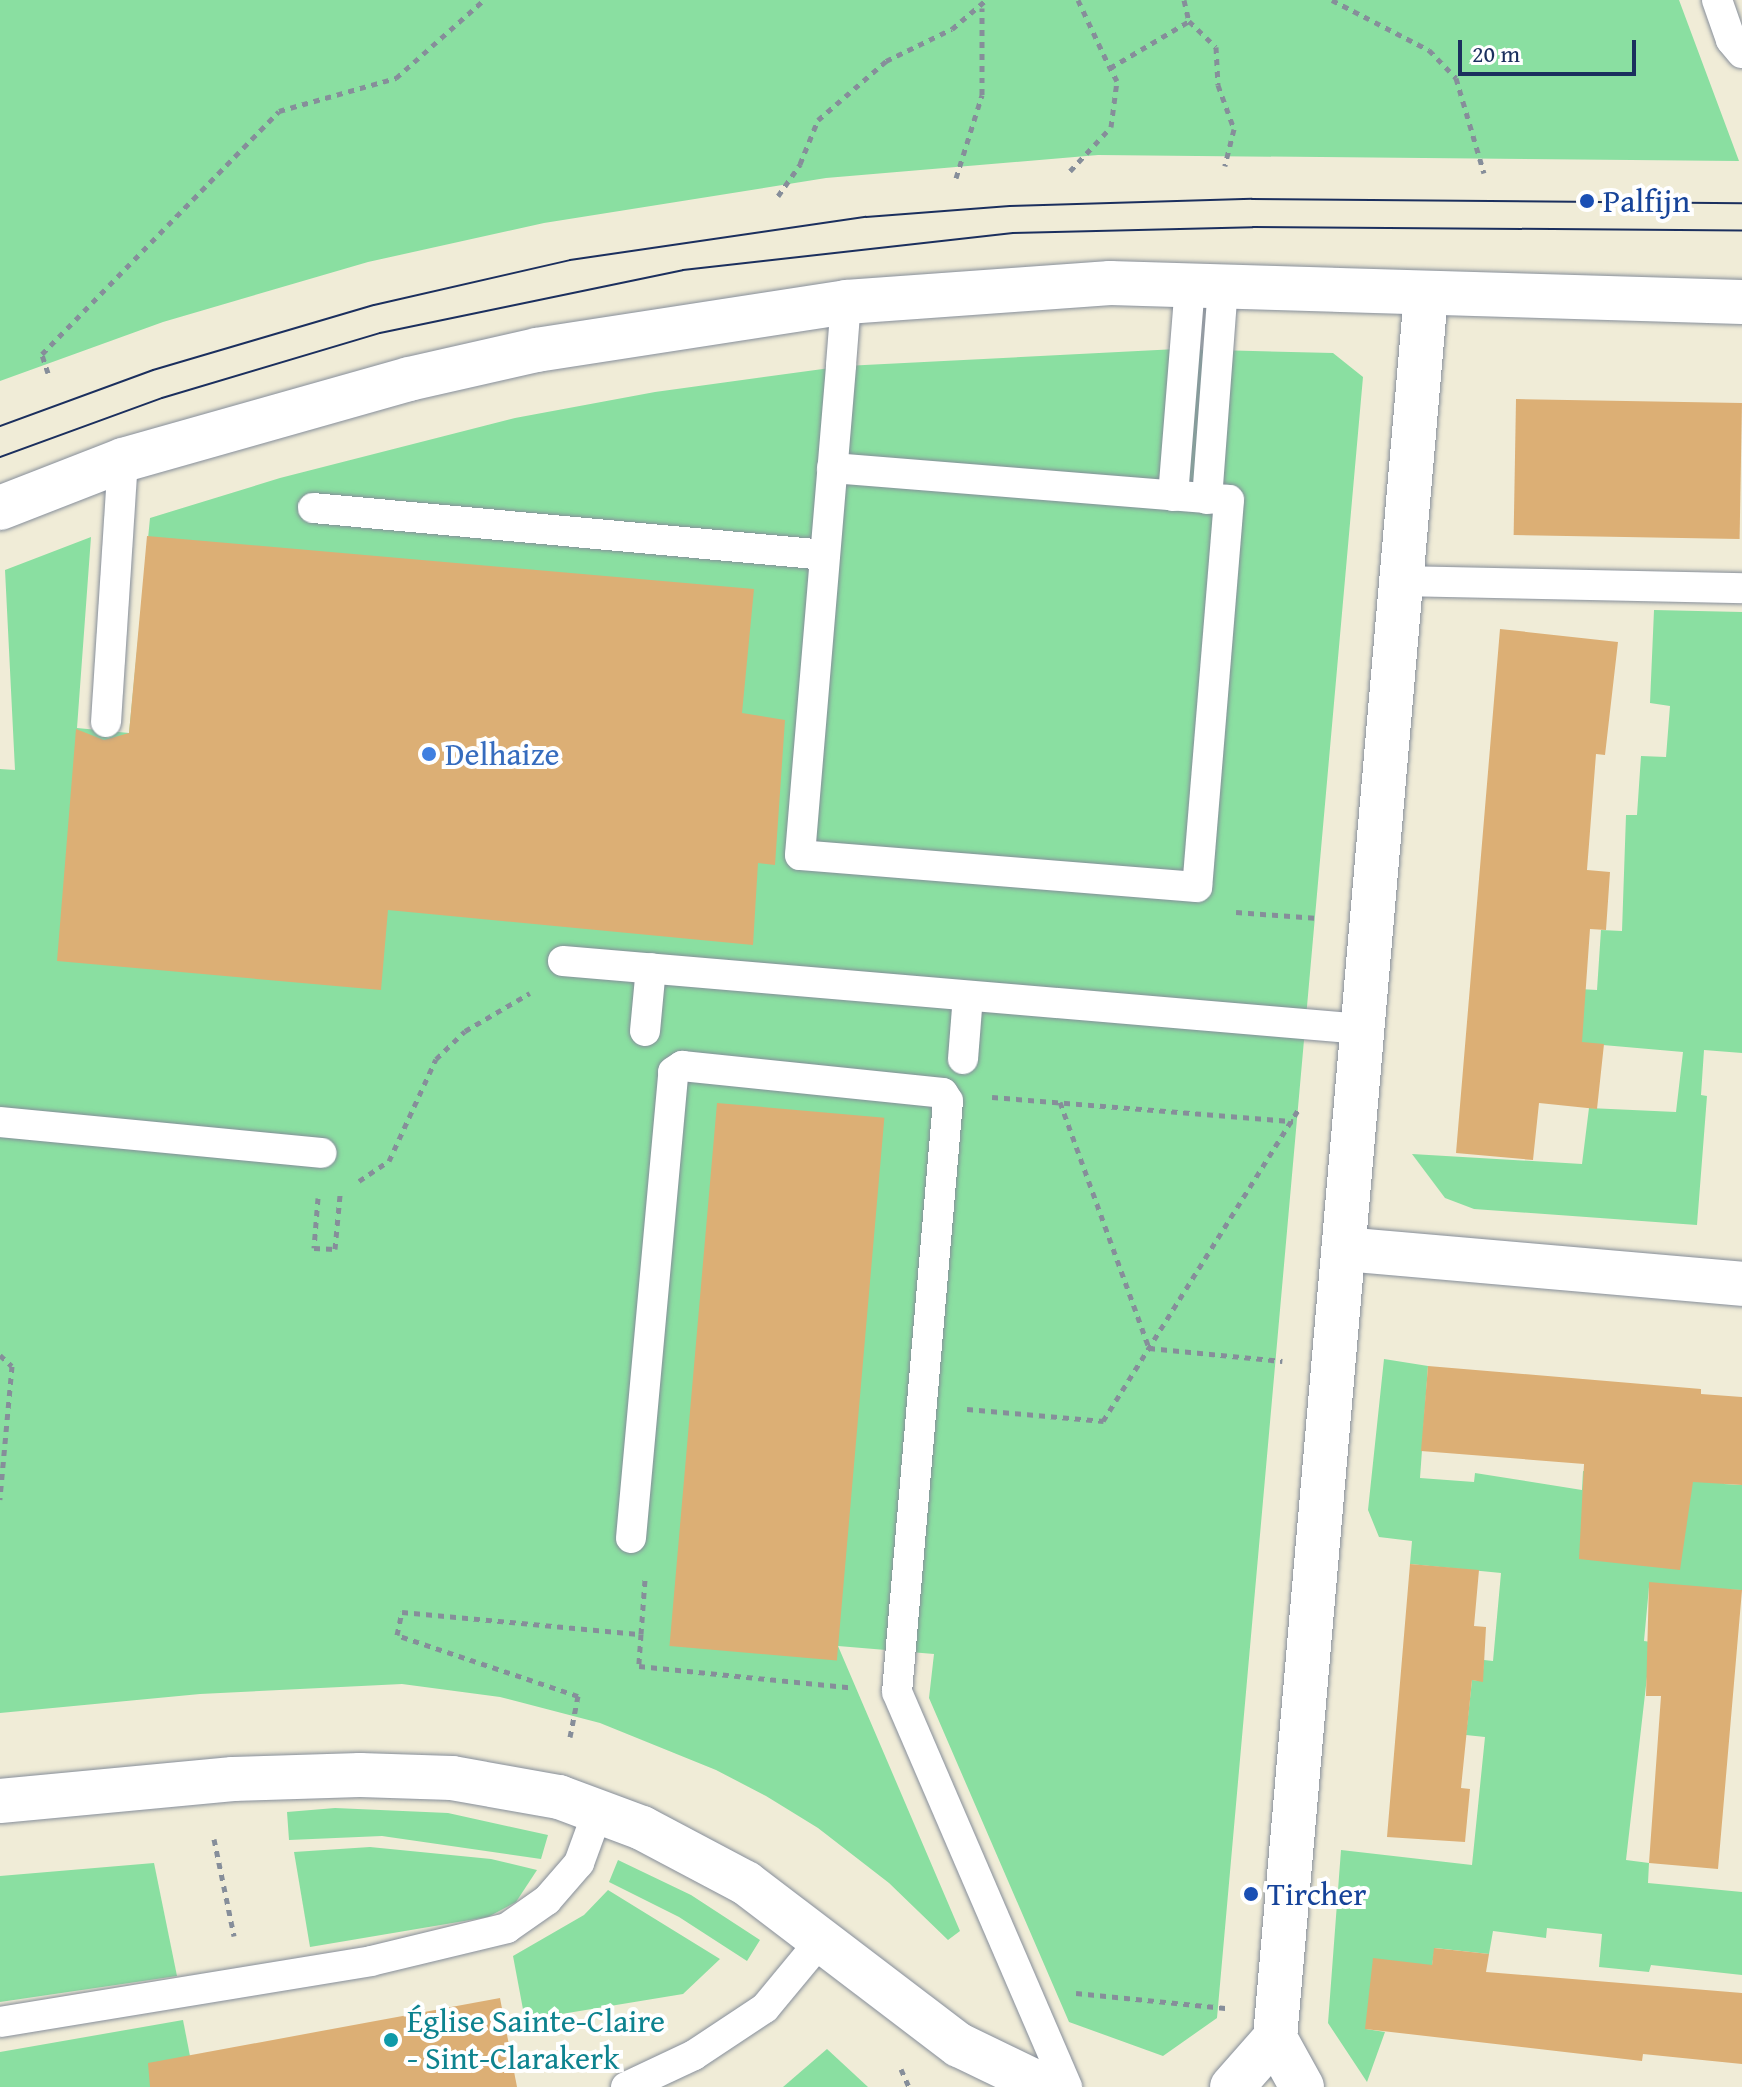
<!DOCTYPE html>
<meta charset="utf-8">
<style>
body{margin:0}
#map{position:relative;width:1742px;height:2087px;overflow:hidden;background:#f0ecd7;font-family:"Gentium Book Plus",serif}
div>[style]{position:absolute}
.green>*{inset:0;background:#8adfa1}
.building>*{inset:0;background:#dcaf75;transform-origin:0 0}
.path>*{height:5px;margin-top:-2.5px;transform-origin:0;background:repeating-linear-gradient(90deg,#868e9a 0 6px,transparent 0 12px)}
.roads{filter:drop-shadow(0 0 2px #868e9a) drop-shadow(0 0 2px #868e9a)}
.service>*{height:30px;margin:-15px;padding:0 15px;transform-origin:15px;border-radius:15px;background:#fff}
.minor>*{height:44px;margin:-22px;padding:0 22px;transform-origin:22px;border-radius:22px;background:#fff}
.tertiary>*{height:44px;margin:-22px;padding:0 22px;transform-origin:22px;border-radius:22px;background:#fff}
.tram>*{height:2px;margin:-1px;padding:0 1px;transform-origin:1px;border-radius:1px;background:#1b2f5e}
.dots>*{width:22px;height:22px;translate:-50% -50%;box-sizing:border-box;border:4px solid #fff;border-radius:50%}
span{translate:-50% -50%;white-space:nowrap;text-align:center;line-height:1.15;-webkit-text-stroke:8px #fff;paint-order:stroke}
.transit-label{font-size:32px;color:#164399}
.left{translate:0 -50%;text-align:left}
.shop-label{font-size:32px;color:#366cbe}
.culture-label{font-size:32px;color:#0d838f}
.scale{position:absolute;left:1458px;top:40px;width:178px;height:36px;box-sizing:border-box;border:4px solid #1b2f5e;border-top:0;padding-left:10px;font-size:24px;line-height:28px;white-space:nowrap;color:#1b2f5e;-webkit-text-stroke:6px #fff;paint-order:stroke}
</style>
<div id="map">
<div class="green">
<i style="clip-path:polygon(0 0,1679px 0,1739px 161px,1098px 155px,826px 178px,544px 223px,368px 262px,163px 322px,0 381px)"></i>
<i style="clip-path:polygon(1177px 349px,1333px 353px,1363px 377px,1217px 2018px,1163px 2056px,1069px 2022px,929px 1698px,934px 1654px,838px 1646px,960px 1931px,948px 1940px,889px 1883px,818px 1828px,766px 1796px,716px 1770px,600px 1723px,500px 1697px,402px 1684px,200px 1694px,0 1713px,0 769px,15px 770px,5px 570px,91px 537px,77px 728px,129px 733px,150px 518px,280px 478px,515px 418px,655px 392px,845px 366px)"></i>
<i style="clip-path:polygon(1654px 610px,1742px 612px,1742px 1053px,1704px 1050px,1701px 1095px,1707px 1096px,1697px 1225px,1474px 1209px,1445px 1198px,1412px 1154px,1582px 1164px,1589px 1108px,1676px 1112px,1683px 1052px,1557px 1041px,1561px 988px,1597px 990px,1601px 930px,1622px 931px,1626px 815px,1637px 815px,1641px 756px,1666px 757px,1670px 706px,1650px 703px)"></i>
<i style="clip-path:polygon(1384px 1359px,1428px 1366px,1420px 1478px,1474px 1482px,1475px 1473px,1582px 1490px,1583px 1471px,1639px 1475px,1726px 1471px,1724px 1484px,1742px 1485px,1742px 1590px,1649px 1587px,1644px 1641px,1651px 1642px,1626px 1860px,1649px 1863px,1648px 1883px,1742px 1892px,1742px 1975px,1651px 1965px,1649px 1972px,1599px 1967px,1602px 1934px,1547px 1928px,1546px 1938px,1493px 1931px,1489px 1954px,1435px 1948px,1432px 1965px,1366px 2029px,1385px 2032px,1367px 2082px,1328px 2023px,1341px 1850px,1472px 1865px,1485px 1737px,1466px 1735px,1472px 1680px,1482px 1681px,1484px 1660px,1493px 1661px,1501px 1573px,1410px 1564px,1412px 1541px,1379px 1537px,1368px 1510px)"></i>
<i style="clip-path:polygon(335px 1808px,448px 1813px,548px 1835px,541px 1859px,382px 1836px,289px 1840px,287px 1812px)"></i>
<i style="clip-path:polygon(370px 1847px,491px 1859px,537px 1870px,516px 1902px,488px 1917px,310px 1947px,294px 1852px)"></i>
<i style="clip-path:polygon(618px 1860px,691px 1895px,760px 1940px,747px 1961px,679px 1917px,609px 1882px)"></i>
<i style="clip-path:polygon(154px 1863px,177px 1976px,0 2002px,0 1876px)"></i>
<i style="clip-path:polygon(608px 1890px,720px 1959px,683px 1994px,525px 2020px,513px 1956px,584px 1915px)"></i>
<i style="clip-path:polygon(183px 2020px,196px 2087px,0 2087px,0 2052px)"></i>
<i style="clip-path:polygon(827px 2049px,868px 2087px,783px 2087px)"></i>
</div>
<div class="building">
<i style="left:1516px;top:399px;width:226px;height:136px;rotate:1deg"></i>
<i style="clip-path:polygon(147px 536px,754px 589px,742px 713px,785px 720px,775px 865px,758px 863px,753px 945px,388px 910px,381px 990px,57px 961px,76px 729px,104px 740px,129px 733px)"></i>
<i style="clip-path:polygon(1500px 629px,1618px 642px,1605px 755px,1596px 754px,1587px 870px,1610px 872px,1606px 930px,1590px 929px,1582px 1042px,1604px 1044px,1597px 1109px,1539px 1103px,1533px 1160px,1456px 1153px)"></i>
<i style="left:717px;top:1103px;width:168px;height:545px;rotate:5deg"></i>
<i style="clip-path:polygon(1428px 1366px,1701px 1389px,1701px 1394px,1742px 1397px,1742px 1485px,1693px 1482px,1680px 1570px,1579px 1559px,1584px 1464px,1421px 1451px)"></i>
<i style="clip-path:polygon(1410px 1564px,1479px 1570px,1474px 1626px,1486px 1627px,1483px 1682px,1472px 1680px,1461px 1788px,1470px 1789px,1465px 1842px,1387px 1837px)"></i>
<i style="clip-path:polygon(1649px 1582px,1742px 1590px,1718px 1869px,1649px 1863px,1661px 1696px,1646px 1696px)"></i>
<i style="clip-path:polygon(1434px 1948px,1489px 1954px,1486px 1972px,1742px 1993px,1742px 2064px,1643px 2054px,1642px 2061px,1365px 2029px,1373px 1958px,1432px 1965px)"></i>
<i style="clip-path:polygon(500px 1998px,517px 2087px,150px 2087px,148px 2063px)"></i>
</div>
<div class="path">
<i style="left:1078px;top:0;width:75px;rotate:64.8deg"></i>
<i style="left:1184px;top:0;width:22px;rotate:77deg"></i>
<i style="left:1189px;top:21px;width:37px;rotate:44deg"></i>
<i style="left:1216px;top:47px;width:38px;rotate:87deg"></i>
<i style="left:1218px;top:85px;width:47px;rotate:70deg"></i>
<i style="left:1234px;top:129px;width:38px;rotate:104deg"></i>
<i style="left:1332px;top:0;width:109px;rotate:27.3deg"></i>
<i style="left:1429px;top:50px;width:39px;rotate:46deg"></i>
<i style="left:1456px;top:78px;width:99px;rotate:73.6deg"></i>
<i style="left:1070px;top:171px;width:60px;rotate:-47deg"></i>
<i style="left:1111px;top:127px;width:46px;rotate:-82.6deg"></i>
<i style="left:1117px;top:81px;width:15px;rotate:-118deg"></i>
<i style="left:1110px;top:68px;width:92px;rotate:-30.7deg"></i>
<i style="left:956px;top:178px;width:87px;rotate:-72.6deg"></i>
<i style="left:982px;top:95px;width:87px;rotate:-90deg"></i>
<i style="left:778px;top:196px;width:39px;rotate:-55deg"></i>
<i style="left:800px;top:164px;width:48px;rotate:-67.8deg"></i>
<i style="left:818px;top:120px;width:90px;rotate:-40.9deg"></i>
<i style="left:886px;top:61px;width:73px;rotate:-25.9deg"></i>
<i style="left:952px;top:29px;width:45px;rotate:-40.5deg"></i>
<i style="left:48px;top:373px;width:20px;rotate:-108deg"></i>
<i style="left:42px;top:354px;width:339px;rotate:-45.7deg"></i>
<i style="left:279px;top:111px;width:122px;rotate:-15.8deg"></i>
<i style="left:396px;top:78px;width:118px;rotate:-41.6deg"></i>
<i style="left:1236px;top:912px;width:82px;rotate:4.2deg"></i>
<i style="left:992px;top:1097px;width:302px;rotate:4.6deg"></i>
<i style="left:1060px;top:1102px;width:262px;rotate:70.1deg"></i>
<i style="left:1149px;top:1348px;width:134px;rotate:5.6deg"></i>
<i style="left:359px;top:1181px;width:36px;rotate:-34deg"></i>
<i style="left:389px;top:1161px;width:112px;rotate:-65.3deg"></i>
<i style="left:436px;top:1059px;width:40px;rotate:-44deg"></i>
<i style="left:465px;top:1031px;width:75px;rotate:-30.3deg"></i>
<i style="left:318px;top:1198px;width:50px;rotate:94.6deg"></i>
<i style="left:314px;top:1248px;width:21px;rotate:3deg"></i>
<i style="left:335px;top:1249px;width:54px;rotate:-84.7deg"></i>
<i style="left:0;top:1355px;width:16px;rotate:43deg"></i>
<i style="left:12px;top:1366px;width:134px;rotate:95.2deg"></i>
<i style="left:967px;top:1409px;width:137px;rotate:5deg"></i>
<i style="left:1103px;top:1421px;width:369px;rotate:-57.9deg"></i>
<i style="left:641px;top:1634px;width:55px;rotate:-85.8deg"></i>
<i style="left:570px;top:1737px;width:42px;rotate:-79deg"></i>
<i style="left:578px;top:1696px;width:191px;rotate:-161.4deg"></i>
<i style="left:397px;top:1635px;width:24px;rotate:-78deg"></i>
<i style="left:402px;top:1612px;width:240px;rotate:5.3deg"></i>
<i style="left:641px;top:1634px;width:32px;rotate:94deg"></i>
<i style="left:639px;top:1666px;width:216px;rotate:5.8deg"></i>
<i style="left:214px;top:1839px;width:99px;rotate:78.3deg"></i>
<i style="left:1076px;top:1993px;width:150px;rotate:5.7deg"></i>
<i style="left:901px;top:2069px;width:20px;rotate:66deg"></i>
</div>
<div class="roads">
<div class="service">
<i style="left:1717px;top:0;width:42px;rotate:70.7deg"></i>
<i style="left:1731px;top:40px;width:17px;rotate:50deg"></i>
<i style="left:832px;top:468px;width:398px;rotate:4.6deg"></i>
<i style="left:1229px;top:500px;width:388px;rotate:94.7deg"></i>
<i style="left:1197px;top:887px;width:398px;rotate:-175.4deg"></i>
<i style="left:800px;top:855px;width:492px;rotate:-85.2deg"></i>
<i style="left:841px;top:365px;width:63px;rotate:-85.5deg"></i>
<i style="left:1173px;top:496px;width:211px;rotate:-85.4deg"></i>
<i style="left:1207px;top:499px;width:214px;rotate:-85.7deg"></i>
<i style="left:313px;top:508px;width:514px;rotate:5.24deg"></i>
<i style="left:1402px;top:581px;width:340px;rotate:1.2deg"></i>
<i style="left:106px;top:722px;width:263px;rotate:-86.3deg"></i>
<i style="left:563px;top:961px;width:802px;rotate:4.86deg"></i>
<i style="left:645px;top:1031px;width:63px;rotate:-84.6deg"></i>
<i style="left:963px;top:1059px;width:63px;rotate:-85.5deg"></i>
<i style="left:0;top:1122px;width:323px;rotate:5.5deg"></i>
<i style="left:631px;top:1538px;width:468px;rotate:-84.8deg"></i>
<i style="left:673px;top:1072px;width:11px;rotate:-34deg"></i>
<i style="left:682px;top:1066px;width:262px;rotate:5.9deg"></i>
<i style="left:943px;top:1093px;width:9px;rotate:58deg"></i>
<i style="left:948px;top:1101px;width:593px;rotate:94.93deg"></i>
<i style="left:897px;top:1692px;width:430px;rotate:66.7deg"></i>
<i style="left:0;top:2022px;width:376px;rotate:-9.3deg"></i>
<i style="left:371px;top:1961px;width:140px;rotate:-13.6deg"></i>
<i style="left:507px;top:1928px;width:49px;rotate:-35deg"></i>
<i style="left:547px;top:1900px;width:49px;rotate:-49.1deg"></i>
<i style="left:579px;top:1863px;width:55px;rotate:-69.9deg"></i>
<i style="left:626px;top:2087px;width:75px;rotate:-25.2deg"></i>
<i style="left:694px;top:2055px;width:85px;rotate:-33.5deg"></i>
<i style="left:765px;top:2008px;width:89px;rotate:-50.4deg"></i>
</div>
<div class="minor">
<i style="left:0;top:508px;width:132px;rotate:-21.3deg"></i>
<i style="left:123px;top:460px;width:297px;rotate:-15.8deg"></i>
<i style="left:409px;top:379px;width:131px;rotate:-12.8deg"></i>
<i style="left:537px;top:350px;width:313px;rotate:-8.8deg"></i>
<i style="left:846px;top:302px;width:265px;rotate:-4.1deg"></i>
<i style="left:1110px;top:283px;width:632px;rotate:1.72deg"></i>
<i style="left:1344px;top:1249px;width:400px;rotate:5deg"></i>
<i style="left:1232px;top:2087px;width:65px;rotate:-48.7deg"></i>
<i style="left:1302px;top:2087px;width:56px;rotate:-118.9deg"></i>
<i style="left:1275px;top:2038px;width:1751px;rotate:-85.05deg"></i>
</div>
<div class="tertiary">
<i style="left:0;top:1801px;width:234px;rotate:-5.4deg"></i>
<i style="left:233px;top:1779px;width:127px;rotate:-1.8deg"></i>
<i style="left:360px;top:1775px;width:92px;rotate:1.9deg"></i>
<i style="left:452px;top:1778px;width:109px;rotate:10.1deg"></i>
<i style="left:559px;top:1797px;width:89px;rotate:20.5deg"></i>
<i style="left:642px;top:1828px;width:118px;rotate:27.9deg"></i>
<i style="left:746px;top:1883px;width:268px;rotate:37.3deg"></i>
<i style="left:959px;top:2045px;width:97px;rotate:25.8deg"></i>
</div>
</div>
<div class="tram">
<i style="left:0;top:426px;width:163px;rotate:-20.1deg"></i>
<i style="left:153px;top:370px;width:230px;rotate:-16.4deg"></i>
<i style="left:374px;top:305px;width:201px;rotate:-12.9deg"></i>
<i style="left:570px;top:260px;width:299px;rotate:-8.3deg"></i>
<i style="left:866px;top:217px;width:144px;rotate:-4.4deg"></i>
<i style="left:1010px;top:206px;width:242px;rotate:-1.7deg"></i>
<i style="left:1252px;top:199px;width:490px;rotate:0.5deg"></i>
<i style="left:0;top:457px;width:172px;rotate:-20deg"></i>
<i style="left:162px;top:398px;width:227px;rotate:-16.6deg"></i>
<i style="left:380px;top:333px;width:309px;rotate:-11.7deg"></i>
<i style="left:683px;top:270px;width:332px;rotate:-6.4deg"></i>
<i style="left:1013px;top:233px;width:240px;rotate:-1.4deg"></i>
<i style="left:1253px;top:227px;width:489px;rotate:0.4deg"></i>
</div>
<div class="dots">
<i style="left:1587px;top:201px;background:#1a4fb4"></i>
<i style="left:429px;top:754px;background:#3f7fe0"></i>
<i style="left:1251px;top:1894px;background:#1a4fb4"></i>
<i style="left:391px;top:2040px;background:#0f9aa8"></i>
</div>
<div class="transit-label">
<span class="left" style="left:1603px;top:201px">Palfijn</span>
<span class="left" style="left:1267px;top:1894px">Tircher</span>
</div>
<div class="shop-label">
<span class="left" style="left:445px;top:754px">Delhaize</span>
</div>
<div class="culture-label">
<span class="left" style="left:407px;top:2040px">Église Sainte-Claire<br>- Sint-Clarakerk</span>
</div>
<div class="scale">20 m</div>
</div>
